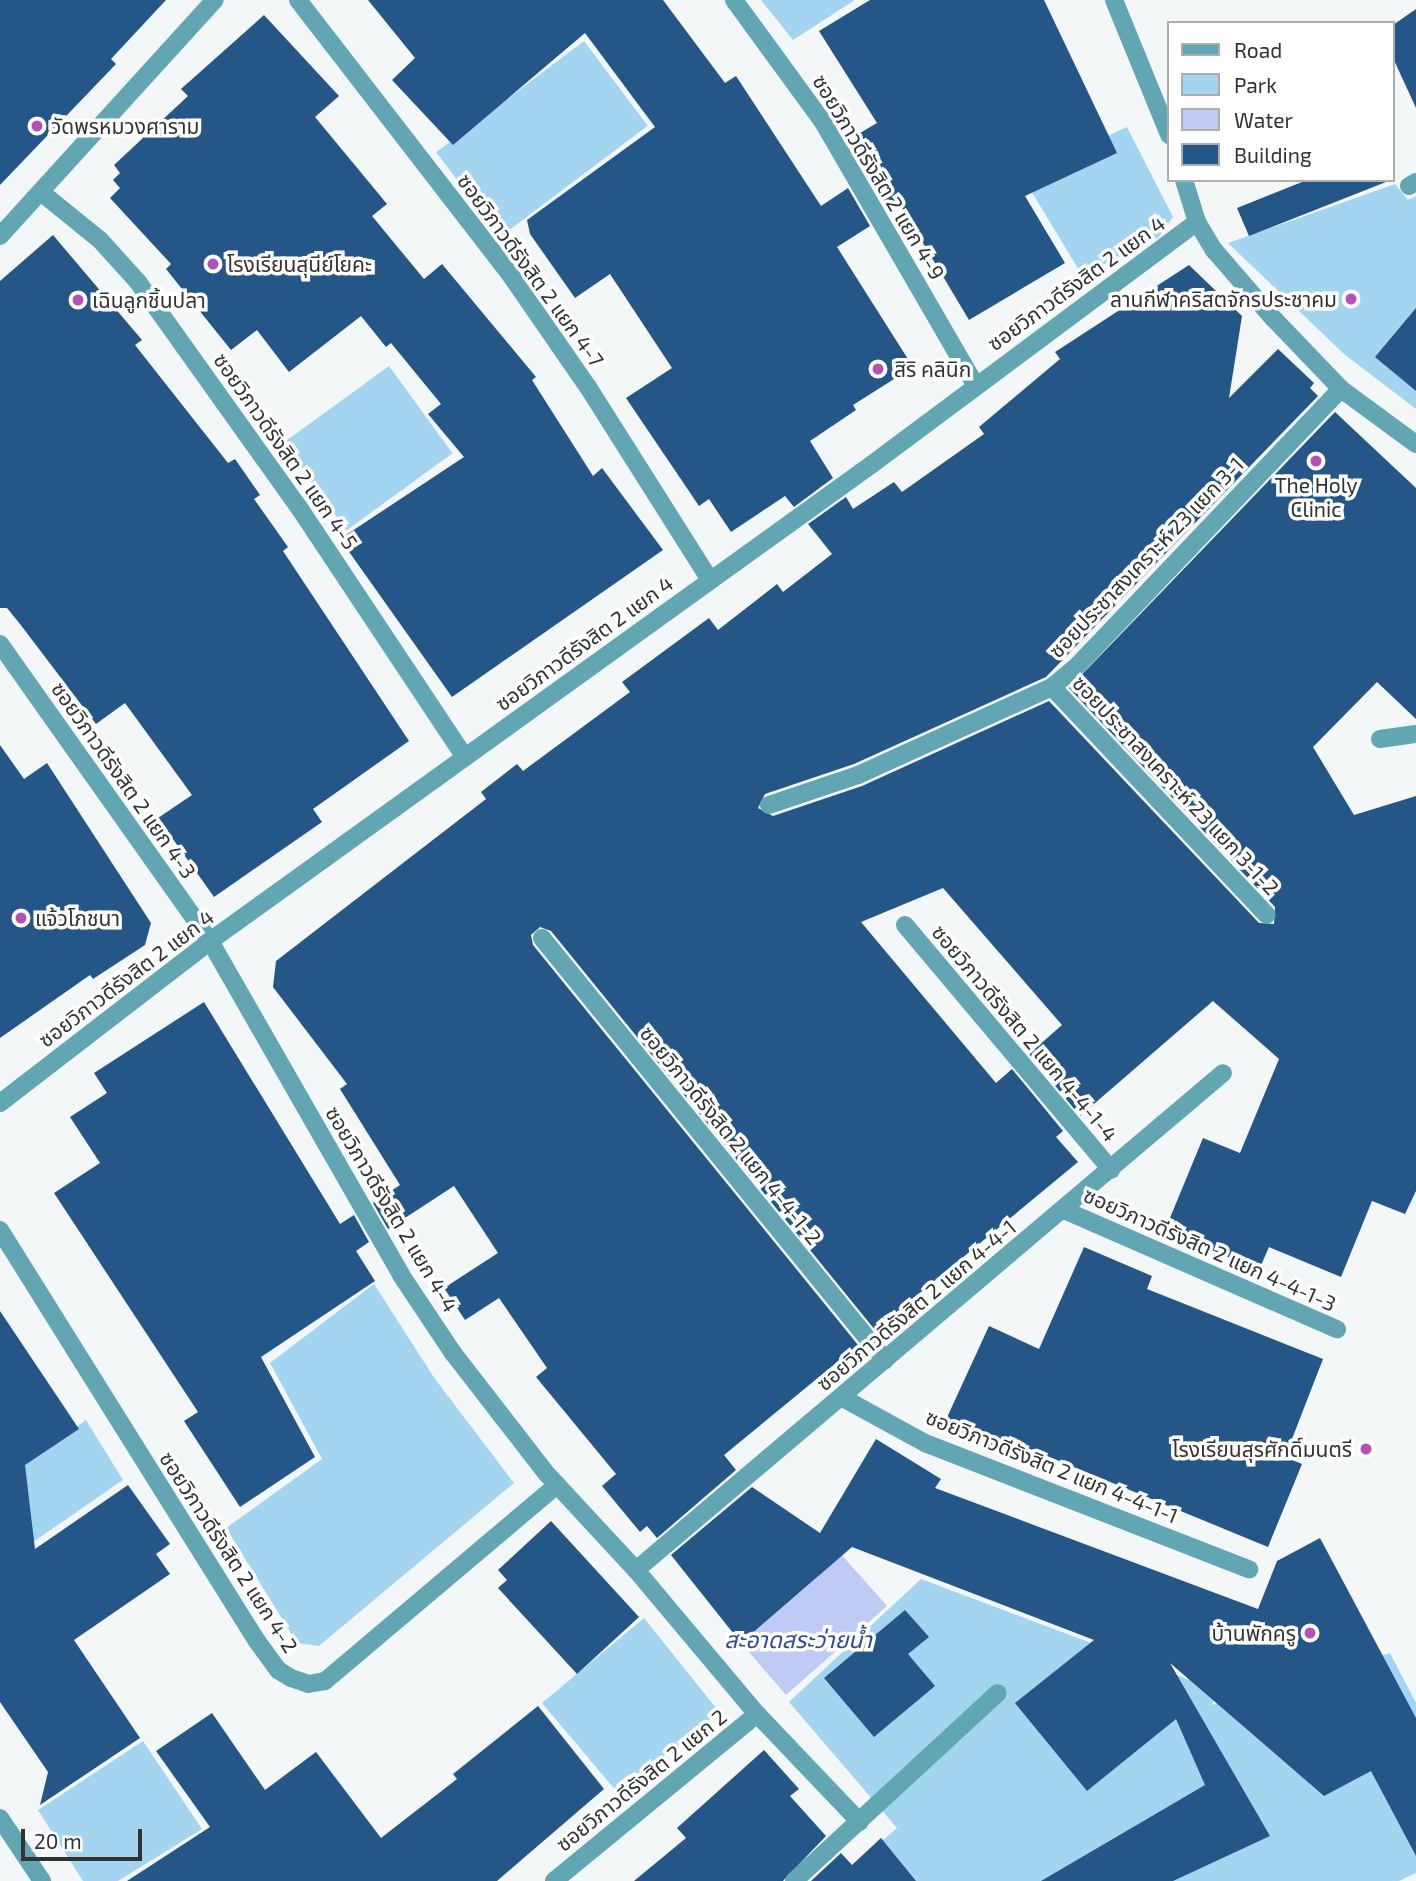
<!DOCTYPE html>
<meta charset="utf-8">
<style>
body{margin:0}
#map{position:relative;width:1416px;height:1881px;overflow:hidden;background:#f3f7f8;font-family:"Exo 2","Noto Sans Thai",sans-serif}
div>[style]{position:absolute}
.green>*{inset:0;background:#a4d5f0;transform-origin:0 0}
.water>*{inset:0;background:#beccf5}
.building>*{inset:0;background:#245687}
.minor>*{height:18px;margin:-9px;padding:0 9px;transform-origin:9px;border-radius:9px;background:#62a5b3}
.dots>*{width:19px;height:19px;translate:-50% -50%;box-sizing:border-box;border:4px solid #fff;border-radius:50%}
span{translate:-50% -50%;white-space:nowrap;text-align:center;line-height:1.15;-webkit-text-stroke:7px #fff;paint-order:stroke}
.poi-label{font-size:21px;color:#313233}
.left{translate:0 -50%;text-align:left}
.right{translate:-100% -50%;text-align:right}
.street-label{font-size:21px;color:#313233}
.water-label{font-size:23px;color:#344895;font-style:italic}
.legend{position:absolute;left:1167px;top:21px;width:228px;height:161px;box-sizing:border-box;background:#fff;border:2px solid #adadad;margin:0;padding:9px 12px;list-style:none;font-size:21px;color:#313233}
.legend li{display:flex;align-items:center;gap:14px;height:35px}
.legend b{width:35px;border:2px solid #adadad}
.scale{position:absolute;left:21px;top:1829px;width:121px;height:32px;box-sizing:border-box;border:4px solid #313233;border-top:0;padding-left:9px;font-size:21px;line-height:24px;white-space:nowrap;color:#313233;-webkit-text-stroke:5px #fff;paint-order:stroke}
</style>
<div id="map">
<div class="green">
<i style="clip-path:polygon(761px 0,855px 0,793px 40px)"></i>
<i style="left:584px;top:41px;width:106px;height:185px;rotate:53deg"></i>
<i style="clip-path:polygon(1127px 127px,1173px 217px,1158px 238px,1082px 275px,1022px 176px)"></i>
<i style="clip-path:polygon(1395px 184px,1408px 200px,1416px 196px,1416px 409px,1344px 354px,1228px 243px)"></i>
<i style="left:389px;top:366px;width:108px;height:131px;rotate:54deg"></i>
<i style="clip-path:polygon(374px 1284px,435px 1379px,514px 1483px,319px 1646px,297px 1643px,226px 1528px,322px 1459px,270px 1363px)"></i>
<i style="clip-path:polygon(86px 1420px,123px 1480px,23px 1549px,0 1481px)"></i>
<i style="clip-path:polygon(921px 1579px,1211px 1688px,1217px 1691px,1212px 1705px,1390px 1653px,1416px 1703px,1416px 1873px,1399px 1881px,835px 1881px,897px 1828px,789px 1702px)"></i>
<i style="clip-path:polygon(644px 1618px,716px 1708px,710px 1720px,617px 1792px,542px 1703px)"></i>
<i style="clip-path:polygon(143px 1741px,202px 1829px,118px 1881px,83px 1881px,38px 1810px)"></i>
</div>
<div class="water">
<i style="clip-path:polygon(825px 1536px,887px 1606px,786px 1695px,741px 1643px,819px 1576px)"></i>
</div>
<div class="building">
<i style="clip-path:polygon(0 0,166px 0,111px 59px,116px 64px,0 185px)"></i>
<i style="clip-path:polygon(368px 0,663px 0,725px 83px,736px 76px,821px 206px,848px 188px,870px 226px,837px 247px,913px 367px,853px 405px,856px 410px,810px 441px,833px 478px,794px 507px,785px 496px,731px 532px,709px 499px,699px 506px,626px 398px,672px 368px,610px 274px,575px 298px,530px 234px,527px 220px,655px 127px,585px 33px,453px 145px,392px 80px,415px 58px)"></i>
<i style="clip-path:polygon(870px 0,1044px 0,1117px 153px,1025px 196px,1065px 263px,969px 320px,901px 206px,889px 213px,867px 175px,874px 170px,855px 136px,877px 123px,819px 31px)"></i>
<i style="clip-path:polygon(1416px 9px,1416px 108px,1393px 58px,1393px 25px)"></i>
<i style="clip-path:polygon(264px 15px,339px 96px,315px 117px,387px 204px,372px 216px,424px 279px,442px 264px,536px 377px,532px 380px,593px 476px,602px 468px,663px 550px,452px 697px,340px 539px,464px 457px,428px 414px,441px 404px,391px 343px,386px 347px,361px 316px,289px 372px,257px 330px,231px 350px,166px 269px,171px 264px,110px 198px,120px 188px,113px 180px,120px 173px,114px 165px,188px 96px,181px 89px)"></i>
<i style="clip-path:polygon(1307px 180px,1386px 182px,1249px 236px,1237px 208px)"></i>
<i style="clip-path:polygon(53px 235px,142px 340px,135px 345px,228px 463px,235px 459px,260px 495px,254px 499px,288px 547px,283px 551px,409px 741px,313px 809px,322px 822px,214px 897px,158px 818px,192px 795px,125px 703px,96px 724px,20px 624px,7px 608px,0 608px,0 281px)"></i>
<i style="clip-path:polygon(1189px 265px,1242px 316px,1229px 398px,1278px 349px,1314px 383px,1310px 388px,1318px 396px,1046px 677px,854px 764px,765px 794px,758px 808px,773px 816px,862px 786px,1049px 701px,1259px 923px,1274px 924px,1275px 907px,1069px 688px,1335px 412px,1416px 488px,1416px 719px,1377px 682px,1313px 747px,1354px 815px,1416px 796px,1416px 1191px,1405px 1214px,1372px 1201px,1341px 1277px,1269px 1247px,1259px 1270px,1165px 1230px,1203px 1138px,1240px 1153px,1279px 1059px,1213px 1001px,1080px 1116px,1029px 1054px,1062px 1025px,943px 888px,861px 922px,996px 1083px,1012px 1069px,1063px 1131px,1056px 1137px,1078px 1162px,875px 1330px,551px 931px,540px 927px,531px 935px,533px 945px,858px 1345px,724px 1455px,736px 1470px,657px 1538px,647px 1526px,640px 1532px,602px 1486px,616px 1474px,536px 1377px,547px 1368px,499px 1298px,465px 1320px,444px 1288px,498px 1253px,454px 1186px,388px 1229px,373px 1203px,400px 1185px,340px 1089px,347px 1084px,273px 987px,276px 961px,486px 799px,481px 792px,517px 764px,523px 771px,630px 692px,622px 682px,709px 618px,718px 630px,777px 584px,783px 592px,832px 554px,808px 524px,846px 497px,853px 509px,894px 482px,902px 492px,984px 434px,979px 427px,1060px 359px,1055px 352px)"></i>
<i style="clip-path:polygon(1416px 308px,1416px 391px,1375px 357px)"></i>
<i style="clip-path:polygon(0 745px,24px 779px,47px 763px,151px 923px,145px 945px,93px 979px,90px 975px,0 1038px)"></i>
<i style="clip-path:polygon(204px 1002px,340px 1224px,354px 1215px,369px 1242px,356px 1251px,375px 1281px,261px 1357px,315px 1457px,240px 1507px,184px 1421px,198px 1412px,54px 1193px,100px 1163px,70px 1117px,107px 1093px,94px 1073px)"></i>
<i style="clip-path:polygon(1084px 1247px,1152px 1276px,1147px 1289px,1323px 1359px,1285px 1457px,1302px 1464px,1268px 1547px,1018px 1444px,1013px 1455px,944px 1424px,989px 1326px,1039px 1349px)"></i>
<i style="clip-path:polygon(0 1311px,79px 1429px,25px 1465px,35px 1549px,128px 1485px,170px 1544px,156px 1554px,170px 1574px,74px 1640px,140px 1738px,40px 1805px,48px 1772px,0 1702px)"></i>
<i style="clip-path:polygon(876px 1439px,941px 1479px,935px 1488px,1258px 1609px,1277px 1561px,1320px 1538px,1416px 1718px,1416px 1856px,1371px 1771px,1324px 1796px,1170px 1663px,1270px 1836px,1173px 1881px,1041px 1881px,1205px 1785px,1176px 1719px,1087px 1791px,1015px 1703px,1094px 1640px,852px 1547px,741px 1643px,671px 1555px,752px 1487px,820px 1533px)"></i>
<i style="clip-path:polygon(551px 1521px,639px 1617px,577px 1674px,498px 1588px,507px 1580px,498px 1570px)"></i>
<i style="clip-path:polygon(905px 1610px,929px 1637px,908px 1654px,935px 1686px,874px 1737px,824px 1678px)"></i>
<i style="clip-path:polygon(538px 1706px,604px 1789px,497px 1881px,127px 1881px,210px 1827px,156px 1751px,212px 1713px,265px 1790px,316px 1752px,381px 1838px,457px 1779px,453px 1774px)"></i>
<i style="clip-path:polygon(764px 1750px,799px 1789px,790px 1796px,826px 1836px,783px 1881px,634px 1881px,686px 1838px,677px 1828px)"></i>
<i style="clip-path:polygon(881px 1838px,916px 1881px,811px 1881px,841px 1853px,852px 1865px)"></i>
</div>
<div class="minor">
<i style="left:298px;top:0;width:345px;rotate:52.3deg"></i>
<i style="left:509px;top:273px;width:139px;rotate:55.3deg"></i>
<i style="left:588px;top:387px;width:228px;rotate:57.7deg"></i>
<i style="left:734px;top:0;width:151px;rotate:53.9deg"></i>
<i style="left:823px;top:122px;width:303px;rotate:59.9deg"></i>
<i style="left:1114px;top:0;width:146px;rotate:67.8deg"></i>
<i style="left:1184px;top:180px;width:44px;rotate:72.8deg"></i>
<i style="left:1197px;top:222px;width:33px;rotate:59deg"></i>
<i style="left:1214px;top:250px;width:90px;rotate:49.1deg"></i>
<i style="left:1273px;top:318px;width:98px;rotate:46.2deg"></i>
<i style="left:1341px;top:389px;width:93px;rotate:36.3deg"></i>
<i style="left:1409px;top:186px;width:8px;rotate:-30deg"></i>
<i style="left:42px;top:193px;width:75px;rotate:39deg"></i>
<i style="left:100px;top:240px;width:57px;rotate:47.9deg"></i>
<i style="left:138px;top:282px;width:275px;rotate:54.5deg"></i>
<i style="left:298px;top:506px;width:301px;rotate:56.4deg"></i>
<i style="left:0;top:236px;width:319px;rotate:-47.7deg"></i>
<i style="left:0;top:644px;width:364px;rotate:54.7deg"></i>
<i style="left:210px;top:941px;width:385px;rotate:60.2deg"></i>
<i style="left:401px;top:1275px;width:94px;rotate:56.3deg"></i>
<i style="left:453px;top:1353px;width:153px;rotate:52.2deg"></i>
<i style="left:547px;top:1474px;width:131px;rotate:47.2deg"></i>
<i style="left:636px;top:1570px;width:188px;rotate:50deg"></i>
<i style="left:757px;top:1714px;width:149px;rotate:46.4deg"></i>
<i style="left:1052px;top:687px;width:313px;rotate:46.7deg"></i>
<i style="left:1380px;top:739px;width:36px;rotate:-8deg"></i>
<i style="left:769px;top:805px;width:94px;rotate:-18.6deg"></i>
<i style="left:858px;top:775px;width:213px;rotate:-24.4deg"></i>
<i style="left:1052px;top:687px;width:34px;rotate:-40deg"></i>
<i style="left:1078px;top:665px;width:381px;rotate:-46.4deg"></i>
<i style="left:905px;top:925px;width:320px;rotate:49.9deg"></i>
<i style="left:542px;top:938px;width:544px;rotate:50.9deg"></i>
<i style="left:0;top:1103px;width:265px;rotate:-37.6deg"></i>
<i style="left:210px;top:941px;width:815px;rotate:-35.76deg"></i>
<i style="left:871px;top:465px;width:407px;rotate:-36.7deg"></i>
<i style="left:1064px;top:1210px;width:298px;rotate:23.6deg"></i>
<i style="left:0;top:1230px;width:485px;rotate:58deg"></i>
<i style="left:257px;top:1641px;width:36px;rotate:54deg"></i>
<i style="left:278px;top:1670px;width:15px;rotate:32deg"></i>
<i style="left:291px;top:1678px;width:18px;rotate:19deg"></i>
<i style="left:308px;top:1684px;width:17px;rotate:-10deg"></i>
<i style="left:325px;top:1681px;width:304px;rotate:-40.2deg"></i>
<i style="left:841px;top:1397px;width:96px;rotate:28.7deg"></i>
<i style="left:925px;top:1443px;width:348px;rotate:21.3deg"></i>
<i style="left:636px;top:1570px;width:769px;rotate:-40.25deg"></i>
<i style="left:0;top:1818px;width:76px;rotate:56.3deg"></i>
<i style="left:554px;top:1881px;width:263px;rotate:-39.4deg"></i>
<i style="left:794px;top:1881px;width:277px;rotate:-42.7deg"></i>
</div>
<div class="dots">
<i style="left:37px;top:126px;background:#b451b8"></i>
<i style="left:213px;top:264px;background:#b451b8"></i>
<i style="left:1351px;top:299px;background:#b451b8"></i>
<i style="left:78px;top:300px;background:#b451b8"></i>
<i style="left:878px;top:369px;background:#b451b8"></i>
<i style="left:1316px;top:461px;background:#b451b8"></i>
<i style="left:21px;top:918px;background:#b451b8"></i>
<i style="left:1366px;top:1449px;background:#b451b8"></i>
<i style="left:1310px;top:1633px;background:#b451b8"></i>
</div>
<div class="poi-label">
<span class="left" style="left:51px;top:126px">วัดพรหมวงศาราม</span>
<span class="left" style="left:227px;top:264px">โรงเรียนสุนีย์โยคะ</span>
<span class="right" style="left:1337px;top:299px">ลานกีฬาคริสตจักรประชาคม</span>
<span class="left" style="left:92px;top:300px">เฉินลูกชิ้นปลา</span>
<span class="left" style="left:894px;top:369px">สิริ คลินิก</span>
<span style="left:1316px;top:497px">The Holy<br>Clinic</span>
<span class="left" style="left:35px;top:918px">แจ้วโภชนา</span>
<span class="right" style="left:1352px;top:1449px">โรงเรียนสุรศักดิ์มนตรี</span>
<span class="right" style="left:1296px;top:1633px">บ้านพักครู</span>
</div>
<div class="street-label">
<span style="left:879px;top:177px;rotate:59deg">ซอยวิภาวดีรังสิต 2 แยก 4-9</span>
<span style="left:531px;top:270px;rotate:54deg">ซอยวิภาวดีรังสิต 2 แยก 4-7</span>
<span style="left:1076px;top:283px;rotate:-36deg">ซอยวิภาวดีรังสิต 2 แยก 4</span>
<span style="left:286px;top:451px;rotate:55deg">ซอยวิภาวดีรังสิต 2 แยก 4-5</span>
<span style="left:1146px;top:557px;rotate:-46deg">ซอยประชาสงเคราะห์ 23 แยก 3-1</span>
<span style="left:584px;top:643px;rotate:-36deg">ซอยวิภาวดีรังสิต 2 แยก 4</span>
<span style="left:124px;top:780px;rotate:55deg">ซอยวิภาวดีรังสิต 2 แยก 4-3</span>
<span style="left:1176px;top:785px;rotate:47deg">ซอยประชาสงเคราะห์ 23 แยก 3-1-2</span>
<span style="left:126px;top:978px;rotate:-37deg">ซอยวิภาวดีรังสิต 2 แยก 4</span>
<span style="left:1025px;top:1033px;rotate:50deg">ซอยวิภาวดีรังสิต 2 แยก 4-4-1-4</span>
<span style="left:731px;top:1135px;rotate:51deg">ซอยวิภาวดีรังสิต 2 แยก 4-4-1-2</span>
<span style="left:392px;top:1209px;rotate:59deg">ซอยวิภาวดีรังสิต 2 แยก 4-4</span>
<span style="left:1210px;top:1249px;rotate:24deg">ซอยวิภาวดีรังสิต 2 แยก 4-4-1-3</span>
<span style="left:916px;top:1305px;rotate:-40deg">ซอยวิภาวดีรังสิต 2 แยก 4-4-1</span>
<span style="left:1052px;top:1466px;rotate:22deg">ซอยวิภาวดีรังสิต 2 แยก 4-4-1-1</span>
<span style="left:229px;top:1552px;rotate:57deg">ซอยวิภาวดีรังสิต 2 แยก 4-2</span>
<span style="left:641px;top:1780px;rotate:-39deg">ซอยวิภาวดีรังสิต 2 แยก 2</span>
</div>
<div class="water-label">
<span style="left:798px;top:1639px">สะอาดสระว่ายน้ำ</span>
</div>
<ul class="legend">
<li><b style="height:9px;background:#62a5b3"></b>Road</li>
<li><b style="height:19px;background:#a4d5f0"></b>Park</li>
<li><b style="height:19px;background:#beccf5"></b>Water</li>
<li><b style="height:19px;background:#245687"></b>Building</li>
</ul>
<div class="scale">20 m</div>
</div>
